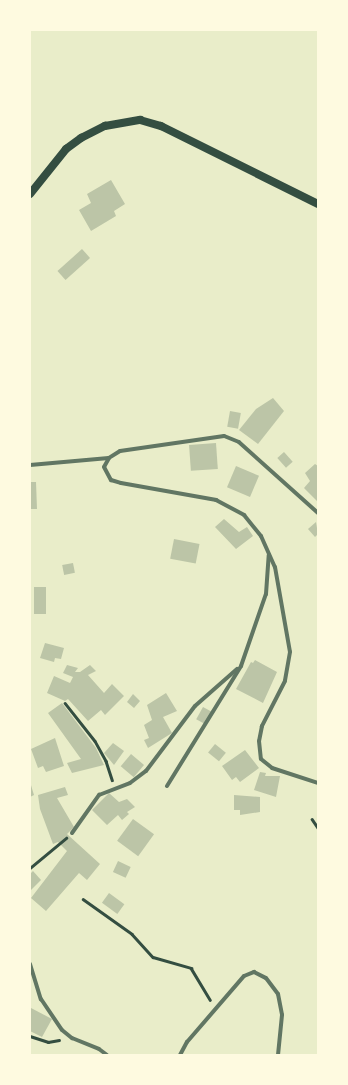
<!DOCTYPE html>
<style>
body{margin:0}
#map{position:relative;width:348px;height:1085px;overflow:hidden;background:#e9edc9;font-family:"IBM Plex Sans",sans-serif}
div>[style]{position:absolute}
.building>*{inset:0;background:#bcc5a7;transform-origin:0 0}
.path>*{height:2.5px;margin:-1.25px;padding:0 1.25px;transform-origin:1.25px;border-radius:1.25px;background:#344e41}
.minor>*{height:4px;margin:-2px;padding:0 2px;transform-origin:2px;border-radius:2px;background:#617663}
.secondary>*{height:8px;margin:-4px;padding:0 4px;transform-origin:4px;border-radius:4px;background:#344e41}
span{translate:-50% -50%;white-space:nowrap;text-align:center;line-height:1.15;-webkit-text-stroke:4px #fefae0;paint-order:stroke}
.frame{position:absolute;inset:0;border:31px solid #fefae0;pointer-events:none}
</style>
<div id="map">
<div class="building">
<i style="clip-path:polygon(111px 180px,125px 204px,114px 211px,116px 216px,91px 231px,79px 210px,91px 203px,87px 194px)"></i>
<i style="left:82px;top:249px;width:12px;height:33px;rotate:48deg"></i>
<i style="clip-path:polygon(273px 398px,284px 411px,258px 444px,239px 430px,256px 409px)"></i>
<i style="left:230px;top:411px;width:11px;height:16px;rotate:10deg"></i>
<i style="left:216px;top:443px;width:26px;height:27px;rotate:86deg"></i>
<i style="left:284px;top:452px;width:13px;height:9px;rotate:48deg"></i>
<i style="clip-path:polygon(315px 464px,318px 466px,318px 502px,304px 488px,310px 481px,305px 473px)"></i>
<i style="left:236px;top:466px;width:25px;height:23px;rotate:23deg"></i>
<i style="clip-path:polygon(30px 482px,36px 482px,37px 509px,30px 509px)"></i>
<i style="clip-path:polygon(224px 519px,239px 532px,247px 527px,253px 536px,236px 549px,215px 527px)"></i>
<i style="clip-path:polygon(316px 522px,318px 534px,315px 537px,308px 529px)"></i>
<i style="left:174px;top:539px;width:26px;height:20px;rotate:11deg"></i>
<i style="left:73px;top:563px;width:10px;height:11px;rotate:79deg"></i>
<i style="left:34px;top:587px;width:12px;height:27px"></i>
<i style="clip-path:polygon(45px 643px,64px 648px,61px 659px,55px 658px,54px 662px,40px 658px)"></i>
<i style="clip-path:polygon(255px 660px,277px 672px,263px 703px,236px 689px,251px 662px,253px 663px)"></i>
<i style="clip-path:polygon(67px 665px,78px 668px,75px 672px,80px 672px,90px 665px,96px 671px,88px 675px,104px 693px,112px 684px,124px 696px,105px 715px,101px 710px,88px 721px,68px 699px,65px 701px,47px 693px,54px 676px,70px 683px,73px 677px,63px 673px)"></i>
<i style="clip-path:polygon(166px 693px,177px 711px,163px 717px,172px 733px,148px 748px,144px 740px,149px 738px,144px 725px,152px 720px,147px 705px)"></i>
<i style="clip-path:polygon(133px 694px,140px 701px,134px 708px,127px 702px)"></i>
<i style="clip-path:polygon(62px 703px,96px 748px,104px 765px,72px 773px,67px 763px,81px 759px,48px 713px)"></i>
<i style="left:203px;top:707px;width:10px;height:14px;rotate:29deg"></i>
<i style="clip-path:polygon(55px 738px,64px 766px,46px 772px,43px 766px,38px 768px,31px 749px)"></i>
<i style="clip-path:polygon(113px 743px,124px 751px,114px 765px,104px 753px)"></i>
<i style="left:215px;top:744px;width:14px;height:11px;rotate:39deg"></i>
<i style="clip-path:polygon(245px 750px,259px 768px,240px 782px,236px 777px,232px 780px,222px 766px)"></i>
<i style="left:131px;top:754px;width:17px;height:16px;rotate:40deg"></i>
<i style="clip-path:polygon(260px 772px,266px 773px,265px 776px,280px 776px,276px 797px,254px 790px)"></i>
<i style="clip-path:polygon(30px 782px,34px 795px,30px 797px)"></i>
<i style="clip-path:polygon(65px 787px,68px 795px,57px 798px,74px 827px,67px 834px,100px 864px,87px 880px,79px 873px,46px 911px,31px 898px,67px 851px,58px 842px,53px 844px,40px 809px,38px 795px)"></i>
<i style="clip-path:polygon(109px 793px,119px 802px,127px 799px,135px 807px,127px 812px,129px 814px,122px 820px,118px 815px,107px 825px,92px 810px)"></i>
<i style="clip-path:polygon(234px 795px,260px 797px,260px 812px,240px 815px,240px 810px,234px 810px)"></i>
<i style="left:133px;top:819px;width:26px;height:27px;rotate:36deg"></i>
<i style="left:118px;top:861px;width:14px;height:12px;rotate:25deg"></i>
<i style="clip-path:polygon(33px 871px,41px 880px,31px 890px,30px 874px)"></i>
<i style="left:109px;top:893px;width:19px;height:12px;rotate:36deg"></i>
<i style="clip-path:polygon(31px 1008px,52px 1019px,42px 1037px,30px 1031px)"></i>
</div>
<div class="path">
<i style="left:65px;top:703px;width:48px;rotate:51.7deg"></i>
<i style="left:95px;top:741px;width:23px;rotate:61deg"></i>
<i style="left:106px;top:761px;width:20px;rotate:72deg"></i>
<i style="left:312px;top:819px;width:11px;rotate:56deg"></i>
<i style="left:30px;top:868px;width:47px;rotate:-39.8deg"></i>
<i style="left:83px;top:899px;width:60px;rotate:35.5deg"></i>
<i style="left:132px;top:934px;width:31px;rotate:48deg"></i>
<i style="left:153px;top:957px;width:40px;rotate:16deg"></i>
<i style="left:191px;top:968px;width:37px;rotate:59deg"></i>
<i style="left:30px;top:1036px;width:19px;rotate:18deg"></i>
<i style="left:48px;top:1042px;width:11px;rotate:-10deg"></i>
</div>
<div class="minor">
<i style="left:30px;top:465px;width:79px;rotate:-5.1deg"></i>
<i style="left:318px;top:513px;width:106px;rotate:-138.1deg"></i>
<i style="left:239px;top:442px;width:16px;rotate:-158deg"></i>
<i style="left:224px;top:436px;width:105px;rotate:171.8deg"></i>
<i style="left:120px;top:451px;width:13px;rotate:148deg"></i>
<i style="left:109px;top:458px;width:10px;rotate:119deg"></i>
<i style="left:104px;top:467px;width:15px;rotate:62deg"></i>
<i style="left:111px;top:480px;width:10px;rotate:17deg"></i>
<i style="left:121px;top:483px;width:97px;rotate:10.1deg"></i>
<i style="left:216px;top:500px;width:32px;rotate:28deg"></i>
<i style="left:244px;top:515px;width:27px;rotate:51deg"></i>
<i style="left:261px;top:536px;width:34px;rotate:66deg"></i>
<i style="left:275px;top:567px;width:86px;rotate:80deg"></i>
<i style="left:290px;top:652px;width:29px;rotate:100deg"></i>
<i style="left:285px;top:681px;width:51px;rotate:117.1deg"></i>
<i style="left:262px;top:726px;width:15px;rotate:101deg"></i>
<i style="left:259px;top:741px;width:18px;rotate:84deg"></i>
<i style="left:261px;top:759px;width:14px;rotate:39deg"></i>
<i style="left:272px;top:768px;width:48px;rotate:18.1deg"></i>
<i style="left:167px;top:786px;width:141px;rotate:-58.3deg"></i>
<i style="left:241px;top:666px;width:76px;rotate:-70.9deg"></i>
<i style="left:266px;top:594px;width:39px;rotate:-86deg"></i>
<i style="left:72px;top:833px;width:47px;rotate:-54.6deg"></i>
<i style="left:99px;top:795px;width:33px;rotate:-21deg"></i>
<i style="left:130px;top:783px;width:20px;rotate:-37deg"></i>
<i style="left:146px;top:771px;width:81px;rotate:-53deg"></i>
<i style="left:195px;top:706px;width:56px;rotate:-41.4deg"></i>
<i style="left:30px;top:964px;width:37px;rotate:73deg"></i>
<i style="left:41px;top:999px;width:37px;rotate:56deg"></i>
<i style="left:62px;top:1030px;width:13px;rotate:39deg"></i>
<i style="left:72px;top:1038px;width:29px;rotate:22deg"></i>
<i style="left:99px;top:1049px;width:10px;rotate:37deg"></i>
<i style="left:180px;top:1055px;width:15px;rotate:-62deg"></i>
<i style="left:187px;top:1042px;width:87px;rotate:-49.2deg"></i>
<i style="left:244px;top:976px;width:11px;rotate:-22deg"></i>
<i style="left:254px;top:972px;width:13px;rotate:27deg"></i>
<i style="left:266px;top:978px;width:20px;rotate:53deg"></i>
<i style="left:278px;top:994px;width:21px;rotate:79deg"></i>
<i style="left:282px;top:1015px;width:40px;rotate:95.7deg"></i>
</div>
<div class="secondary">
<i style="left:30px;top:194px;width:58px;rotate:-51.3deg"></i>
<i style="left:66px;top:149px;width:19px;rotate:-36deg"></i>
<i style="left:81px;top:138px;width:27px;rotate:-27deg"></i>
<i style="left:105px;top:126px;width:36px;rotate:-10deg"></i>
<i style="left:140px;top:120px;width:22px;rotate:16deg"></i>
<i style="left:161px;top:126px;width:175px;rotate:26.4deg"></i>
</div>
<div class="frame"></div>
</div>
